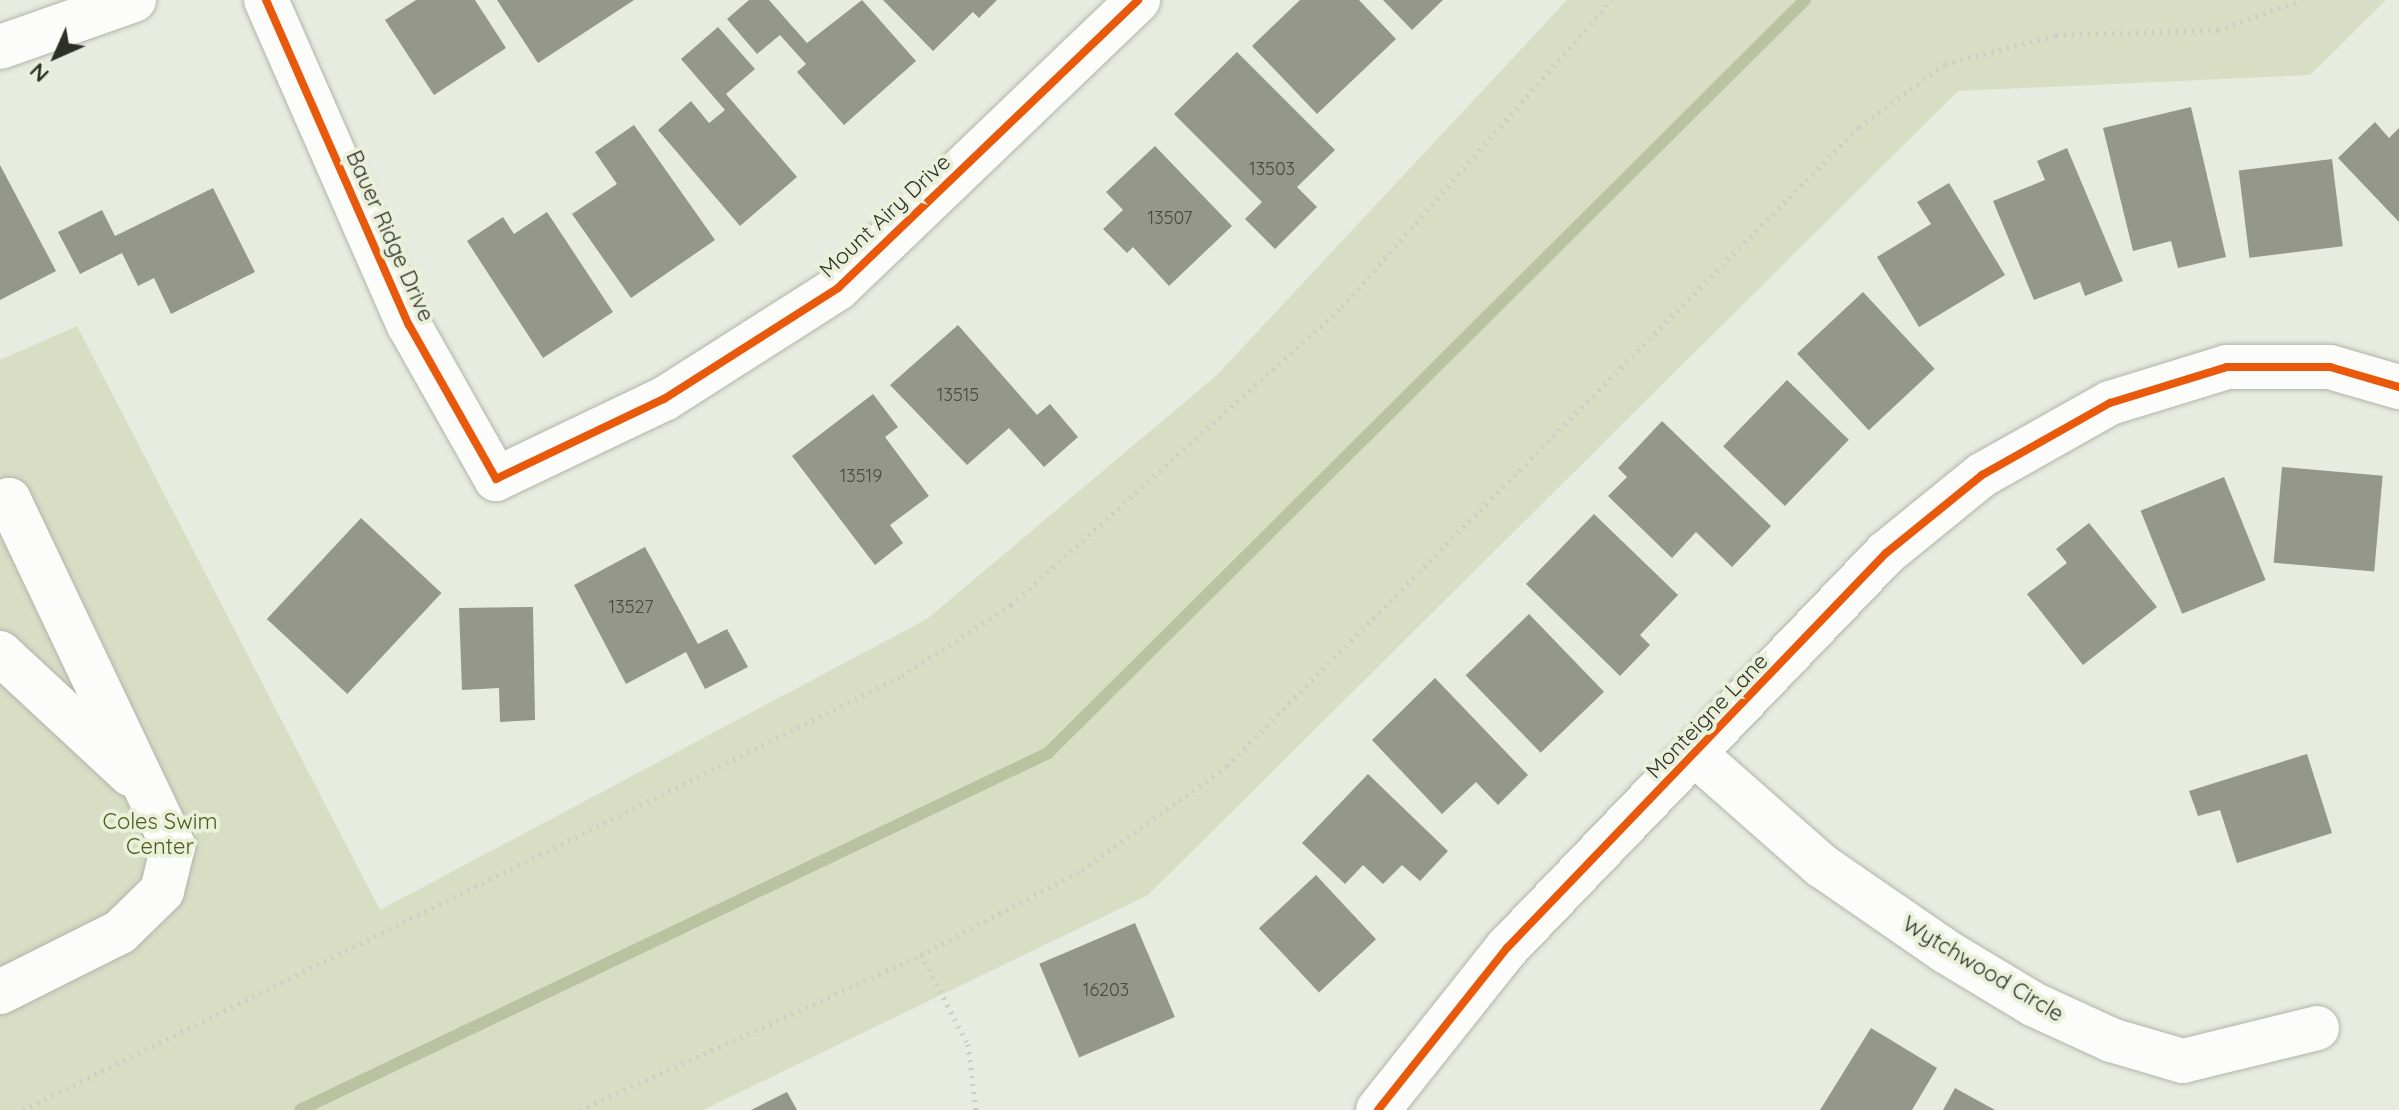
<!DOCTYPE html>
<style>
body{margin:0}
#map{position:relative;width:2399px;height:1110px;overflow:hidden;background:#e8ebdf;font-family:Quicksand,sans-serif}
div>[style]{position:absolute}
.green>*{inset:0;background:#d8ddc4}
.stream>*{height:12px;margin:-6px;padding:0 6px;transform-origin:6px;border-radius:6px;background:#bbc2a1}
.building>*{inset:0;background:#95978b;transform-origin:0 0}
.path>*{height:5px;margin-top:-2.5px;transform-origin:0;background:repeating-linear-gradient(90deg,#ccccc8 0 2px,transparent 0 8px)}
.roads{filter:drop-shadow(0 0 2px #b2b4ab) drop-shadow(0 0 2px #b2b4ab)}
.minor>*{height:44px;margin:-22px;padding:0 22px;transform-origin:22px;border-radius:22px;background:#fcfcfa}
.cycleway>*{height:8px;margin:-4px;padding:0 4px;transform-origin:4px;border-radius:4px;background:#e8590c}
span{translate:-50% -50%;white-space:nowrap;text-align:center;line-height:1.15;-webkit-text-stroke:8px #ebf0da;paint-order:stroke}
.number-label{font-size:18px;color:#484940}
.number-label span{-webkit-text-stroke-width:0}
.street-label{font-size:22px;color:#2e2f27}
.park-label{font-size:22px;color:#515919}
.north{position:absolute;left:16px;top:16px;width:80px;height:80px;-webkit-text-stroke:6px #ebf0da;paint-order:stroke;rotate:225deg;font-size:22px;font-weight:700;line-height:32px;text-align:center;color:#2e2f27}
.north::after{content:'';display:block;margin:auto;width:28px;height:36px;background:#2e2f27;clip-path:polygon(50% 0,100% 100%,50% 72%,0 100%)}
</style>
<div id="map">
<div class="green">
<i style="clip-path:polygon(1567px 0,2386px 0,2310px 75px,1958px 91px,1148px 895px,703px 1110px,0 1110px,0 360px,77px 326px,380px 910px,927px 619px,1217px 375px)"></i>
</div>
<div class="stream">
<i style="left:300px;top:1110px;width:829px;rotate:-25.51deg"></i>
<i style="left:1048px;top:753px;width:1068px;rotate:-44.85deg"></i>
</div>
<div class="building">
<i style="clip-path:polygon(416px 0,475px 0,506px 48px,434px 95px,385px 20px)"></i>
<i style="clip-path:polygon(497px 0,634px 0,538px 63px)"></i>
<i style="clip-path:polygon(749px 0,769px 0,807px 43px,862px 0,916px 61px,844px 125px,797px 72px,806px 64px,780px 35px,757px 54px,727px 19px)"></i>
<i style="clip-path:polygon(883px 0,997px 0,979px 18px,973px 12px,933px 51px)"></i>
<i style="clip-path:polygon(1300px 0,1359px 0,1396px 39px,1317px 114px,1252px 46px)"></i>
<i style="clip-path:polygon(1383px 0,1443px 0,1412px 30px)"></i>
<i style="clip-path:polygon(718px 27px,755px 69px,726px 94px,797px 177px,740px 226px,658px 130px,691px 101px,709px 123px,725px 110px,681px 59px)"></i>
<i style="clip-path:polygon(1237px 52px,1335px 150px,1297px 187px,1317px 207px,1275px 249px,1245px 219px,1262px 202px,1174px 114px)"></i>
<i style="clip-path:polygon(2191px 107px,2226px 257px,2178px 268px,2171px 241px,2133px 251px,2103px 128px)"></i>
<i style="clip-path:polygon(2375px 122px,2389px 138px,2399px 128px,2399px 222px,2338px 158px)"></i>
<i style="clip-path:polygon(634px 125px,715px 240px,631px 298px,572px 214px,617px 184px,595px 152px)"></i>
<i style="clip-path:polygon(1155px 146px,1232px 226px,1169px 286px,1133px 247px,1127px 253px,1103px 229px,1123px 210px,1106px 192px)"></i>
<i style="clip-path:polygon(2067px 148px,2123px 281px,2085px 296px,2080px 282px,2034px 300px,1993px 201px,2045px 180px,2037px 161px)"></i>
<i style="left:2332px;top:159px;width:88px;height:94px;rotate:83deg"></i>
<i style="clip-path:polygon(0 165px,56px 271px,0 300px)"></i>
<i style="clip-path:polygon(1949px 183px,2005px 275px,1919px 327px,1877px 257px,1931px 224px,1917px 202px)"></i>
<i style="clip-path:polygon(213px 188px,255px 272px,171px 314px,154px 278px,138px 286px,122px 253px,80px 274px,58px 232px,102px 210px,115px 236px)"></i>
<i style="clip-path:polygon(547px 212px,613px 312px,543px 358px,467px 241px,503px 217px,514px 234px)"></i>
<i style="left:1863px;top:292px;width:105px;height:90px;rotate:47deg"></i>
<i style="clip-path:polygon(958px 325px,1037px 415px,1050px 404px,1078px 437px,1044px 467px,1009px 428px,967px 465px,890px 385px)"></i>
<i style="left:1787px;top:380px;width:86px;height:92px;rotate:44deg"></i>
<i style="clip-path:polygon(873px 394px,898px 427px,885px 437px,929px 496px,890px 525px,903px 543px,875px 565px,792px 456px)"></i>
<i style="clip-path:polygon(1662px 421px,1771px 526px,1732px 567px,1696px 532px,1672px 558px,1608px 496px,1627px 477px,1618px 468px)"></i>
<i style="left:2282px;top:467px;width:101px;height:96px;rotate:5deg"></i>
<i style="left:2224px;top:477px;width:111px;height:90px;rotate:68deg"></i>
<i style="clip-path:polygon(1594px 514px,1678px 595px,1640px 635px,1650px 645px,1620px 676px,1526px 584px)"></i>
<i style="left:361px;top:518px;width:110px;height:138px;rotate:43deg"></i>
<i style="clip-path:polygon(2089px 523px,2157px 607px,2083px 665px,2027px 594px,2067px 563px,2056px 549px)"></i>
<i style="clip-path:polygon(645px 547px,698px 644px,727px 629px,748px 667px,705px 689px,686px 652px,626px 684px,574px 585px)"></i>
<i style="clip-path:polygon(533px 607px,535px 720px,500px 722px,499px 688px,462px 690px,459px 608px)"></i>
<i style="left:1529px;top:614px;width:108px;height:88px;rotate:46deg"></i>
<i style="clip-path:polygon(1435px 678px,1528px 775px,1498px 805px,1476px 782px,1442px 814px,1372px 740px)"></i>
<i style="clip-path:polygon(2307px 754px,2332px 833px,2237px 863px,2220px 810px,2198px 816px,2189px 791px)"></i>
<i style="clip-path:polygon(1368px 774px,1448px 851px,1420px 881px,1402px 865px,1383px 884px,1363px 865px,1345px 884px,1302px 843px)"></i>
<i style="left:1316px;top:875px;width:88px;height:78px;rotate:47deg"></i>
<i style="left:1135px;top:923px;width:102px;height:104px;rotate:67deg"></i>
<i style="clip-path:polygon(1871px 1028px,1937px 1068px,1912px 1110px,1820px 1110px)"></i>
<i style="clip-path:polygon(1955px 1088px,1995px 1110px,1943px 1110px)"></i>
<i style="clip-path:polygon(787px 1092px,797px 1110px,751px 1110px)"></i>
</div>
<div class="path">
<i style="left:921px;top:955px;width:101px;rotate:62.2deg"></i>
<i style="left:968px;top:1044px;width:66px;rotate:83.1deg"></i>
<i style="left:23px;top:1110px;width:980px;rotate:-26.28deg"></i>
<i style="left:902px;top:676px;width:130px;rotate:-33.1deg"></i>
<i style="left:1011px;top:605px;width:445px;rotate:-42deg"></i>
<i style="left:1342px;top:307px;width:409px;rotate:-48.7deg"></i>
<i style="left:580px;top:1110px;width:375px;rotate:-24.4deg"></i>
<i style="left:921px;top:955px;width:182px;rotate:-27.8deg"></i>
<i style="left:1082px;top:870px;width:178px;rotate:-35.6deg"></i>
<i style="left:1227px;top:766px;width:899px;rotate:-45.32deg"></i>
<i style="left:1859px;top:127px;width:107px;rotate:-36.2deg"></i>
<i style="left:1945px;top:64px;width:115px;rotate:-14.6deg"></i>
<i style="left:2056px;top:35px;width:162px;rotate:-1.8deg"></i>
<i style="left:2218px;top:30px;width:89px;rotate:-19.7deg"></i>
</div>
<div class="roads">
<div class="minor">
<i style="left:266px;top:0;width:355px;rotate:66.3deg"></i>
<i style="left:409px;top:325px;width:177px;rotate:60.5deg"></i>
<i style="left:496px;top:479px;width:186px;rotate:-25.5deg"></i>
<i style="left:664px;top:399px;width:206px;rotate:-32.5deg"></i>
<i style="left:838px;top:288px;width:416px;rotate:-43.8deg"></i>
<i style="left:0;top:47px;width:142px;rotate:-19.3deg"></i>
<i style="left:0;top:504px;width:10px;rotate:-24deg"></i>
<i style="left:9px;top:500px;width:383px;rotate:64.6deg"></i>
<i style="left:173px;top:846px;width:46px;rotate:103.7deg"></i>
<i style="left:162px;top:891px;width:59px;rotate:135.7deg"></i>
<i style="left:120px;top:932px;width:134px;rotate:153.4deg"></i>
<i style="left:0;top:653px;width:178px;rotate:42.9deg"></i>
<i style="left:1696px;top:755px;width:168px;rotate:41.4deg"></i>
<i style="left:1822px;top:866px;width:150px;rotate:34.6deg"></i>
<i style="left:1945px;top:951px;width:105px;rotate:31deg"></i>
<i style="left:2035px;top:1005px;width:84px;rotate:24.7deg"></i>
<i style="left:2111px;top:1040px;width:75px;rotate:16.3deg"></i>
<i style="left:2183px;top:1061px;width:138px;rotate:-13.8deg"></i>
<i style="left:1378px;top:1110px;width:207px;rotate:-51.5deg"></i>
<i style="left:1507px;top:948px;width:547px;rotate:-46.18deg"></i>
<i style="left:1886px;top:553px;width:124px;rotate:-39.1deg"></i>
<i style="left:1982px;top:475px;width:147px;rotate:-29.4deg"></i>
<i style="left:2110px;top:403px;width:122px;rotate:-17.1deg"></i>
<i style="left:2227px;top:367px;width:103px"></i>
<i style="left:2330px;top:367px;width:72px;rotate:16.2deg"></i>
</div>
</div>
<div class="cycleway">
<i style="left:266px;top:0;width:355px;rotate:66.3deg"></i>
<i style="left:409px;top:325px;width:177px;rotate:60.5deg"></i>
<i style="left:496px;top:479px;width:186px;rotate:-25.5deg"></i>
<i style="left:664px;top:399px;width:206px;rotate:-32.5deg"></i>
<i style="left:838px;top:288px;width:416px;rotate:-43.8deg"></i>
<i style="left:1378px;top:1110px;width:207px;rotate:-51.5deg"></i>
<i style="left:1507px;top:948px;width:547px;rotate:-46.18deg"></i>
<i style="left:1886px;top:553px;width:124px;rotate:-39.1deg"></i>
<i style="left:1982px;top:475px;width:147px;rotate:-29.4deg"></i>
<i style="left:2110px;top:403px;width:122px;rotate:-17.1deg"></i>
<i style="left:2227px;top:367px;width:103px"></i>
<i style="left:2330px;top:367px;width:72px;rotate:16.2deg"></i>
</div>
<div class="number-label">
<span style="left:1272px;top:169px">13503</span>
<span style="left:1170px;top:218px">13507</span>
<span style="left:958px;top:395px">13515</span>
<span style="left:861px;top:476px">13519</span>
<span style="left:631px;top:607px">13527</span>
<span style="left:1106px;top:990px">16203</span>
</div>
<div class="street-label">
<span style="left:885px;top:216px;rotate:-43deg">Mount Airy Drive</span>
<span style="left:390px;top:236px;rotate:66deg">Bauer Ridge Drive</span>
<span style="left:1707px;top:716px;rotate:-46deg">Monteigne Lane</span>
<span style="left:1983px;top:969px;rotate:31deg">Wytchwood Circle</span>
</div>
<div class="park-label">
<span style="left:160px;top:834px">Coles Swim<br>Center</span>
</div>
<div class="north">N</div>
</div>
